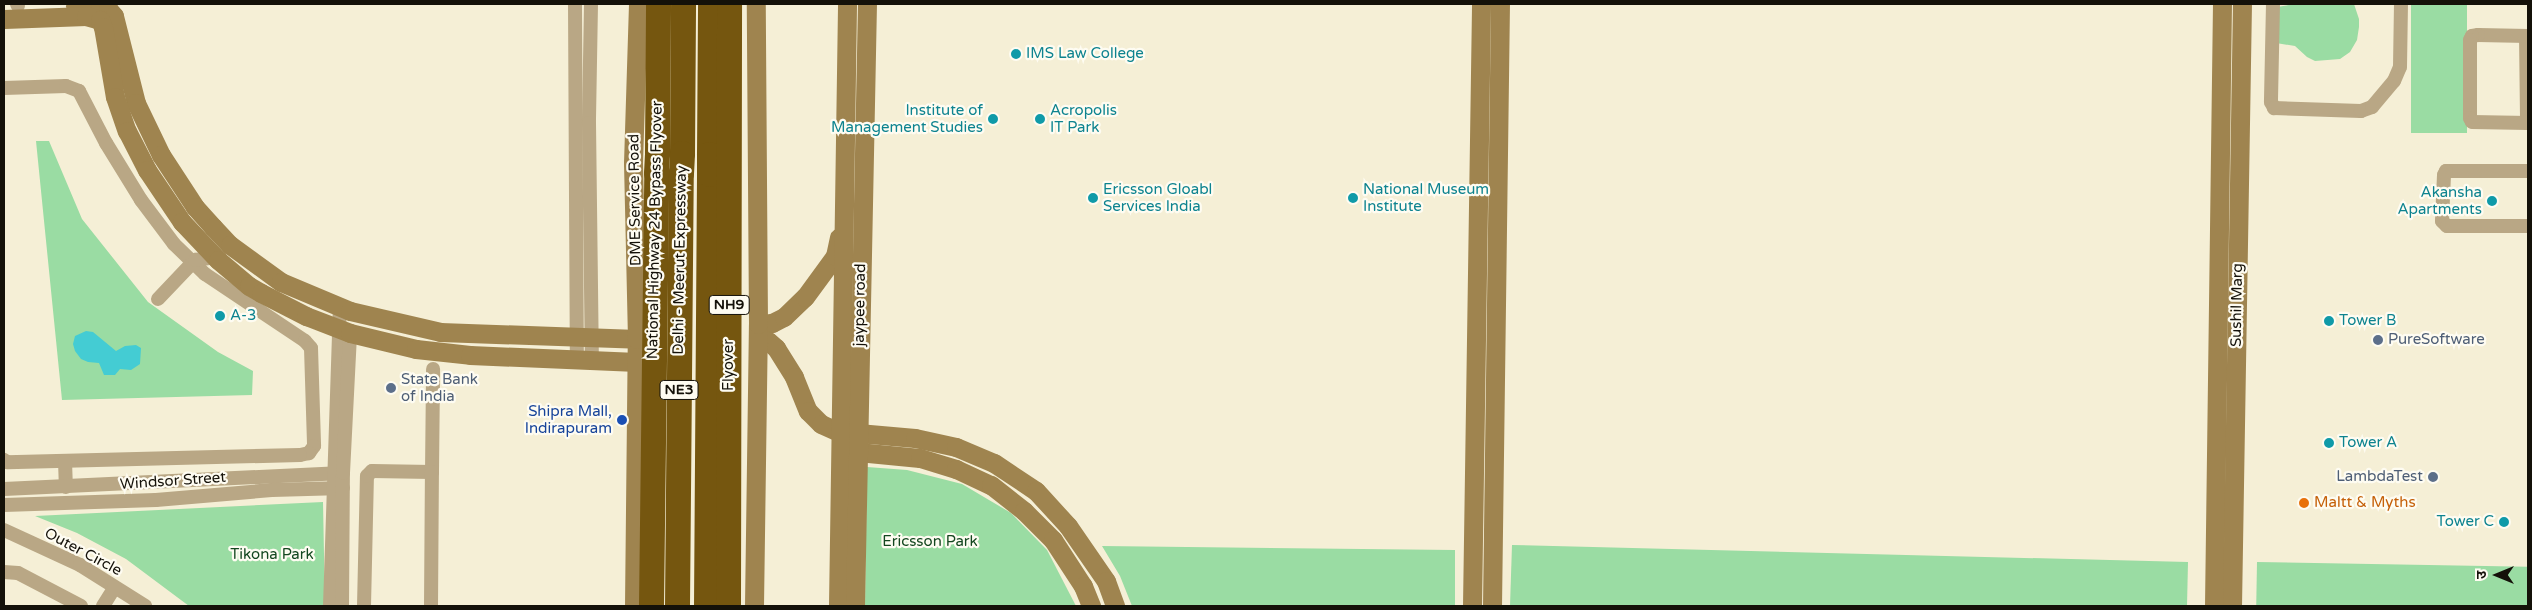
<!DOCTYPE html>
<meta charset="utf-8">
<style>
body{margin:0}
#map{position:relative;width:2532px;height:610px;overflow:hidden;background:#f5efd6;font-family:"Varela Round","Noto Sans Devanagari",sans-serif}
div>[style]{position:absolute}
.green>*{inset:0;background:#9adca3;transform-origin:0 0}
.water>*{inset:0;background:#44ccd3}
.street>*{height:14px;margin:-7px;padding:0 7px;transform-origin:7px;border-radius:7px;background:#b9a785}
.secondary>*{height:19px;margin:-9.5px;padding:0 9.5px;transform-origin:9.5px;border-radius:9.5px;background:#9f844f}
.highway>*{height:25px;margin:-12.5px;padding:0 12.5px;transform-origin:12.5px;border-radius:12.5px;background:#75560f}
.highway-bridge>*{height:25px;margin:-12.5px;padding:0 12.5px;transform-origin:12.5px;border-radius:12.5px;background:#75560f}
.dots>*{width:14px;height:14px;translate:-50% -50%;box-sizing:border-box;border:2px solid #fefcf2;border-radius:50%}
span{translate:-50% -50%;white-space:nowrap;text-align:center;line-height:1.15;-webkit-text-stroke:4.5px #fefcf2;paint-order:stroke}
.shield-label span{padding:1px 4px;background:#fefcf2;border:1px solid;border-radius:4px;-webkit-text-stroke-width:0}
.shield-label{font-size:14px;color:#141109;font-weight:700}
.culture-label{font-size:15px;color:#0d838f}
.left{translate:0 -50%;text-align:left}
.right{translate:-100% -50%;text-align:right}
.street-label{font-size:15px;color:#141109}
.service-label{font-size:15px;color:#4e5e75}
.transit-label{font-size:15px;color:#164399}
.food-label{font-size:15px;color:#c56008}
.park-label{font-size:15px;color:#13471f}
.frame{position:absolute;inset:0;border:5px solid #141109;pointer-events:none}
.north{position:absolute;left:2472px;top:550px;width:50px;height:50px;-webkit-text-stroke:4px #fefcf2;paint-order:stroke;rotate:270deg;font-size:14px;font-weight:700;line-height:20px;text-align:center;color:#141109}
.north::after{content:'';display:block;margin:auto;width:18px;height:22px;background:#141109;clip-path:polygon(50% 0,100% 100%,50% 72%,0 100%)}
</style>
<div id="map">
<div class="green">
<i style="clip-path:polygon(2295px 4px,2354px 4px,2359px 19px,2359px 27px,2357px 40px,2350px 52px,2340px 59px,2315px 61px,2307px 57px,2295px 46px,2276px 43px,2277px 7px)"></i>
<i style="left:2411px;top:4px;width:56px;height:129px"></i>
<i style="clip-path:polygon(36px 141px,49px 141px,82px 219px,148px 302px,218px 352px,253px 371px,252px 395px,62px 400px)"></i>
<i style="clip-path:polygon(867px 467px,907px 470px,962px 484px,1011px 513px,1047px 550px,1076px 606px,865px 606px)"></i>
<i style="clip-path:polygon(323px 502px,325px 606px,189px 606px,126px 559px,77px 533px,35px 516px)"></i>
<i style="clip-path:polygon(1512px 545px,2188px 562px,2187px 606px,1510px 606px)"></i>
<i style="clip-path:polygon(1102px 546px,1455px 550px,1455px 606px,1132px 606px,1120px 576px)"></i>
<i style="left:2257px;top:562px;width:271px;height:44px;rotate:1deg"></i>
</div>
<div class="water">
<i style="clip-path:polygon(86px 331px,93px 332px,116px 351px,125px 346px,136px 345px,141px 348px,140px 364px,131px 370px,120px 369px,115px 375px,104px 375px,99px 363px,88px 362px,81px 359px,75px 351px,73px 344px,75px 336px)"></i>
</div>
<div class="street">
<i style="left:17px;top:4px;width:2px;rotate:63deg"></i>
<i style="left:575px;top:4px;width:355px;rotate:89.7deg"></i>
<i style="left:591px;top:4px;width:119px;rotate:91deg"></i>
<i style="left:589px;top:123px;width:237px;rotate:89.3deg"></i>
<i style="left:2273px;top:4px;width:98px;rotate:91.2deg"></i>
<i style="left:2271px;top:102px;width:7px;rotate:63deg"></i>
<i style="left:2274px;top:108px;width:87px;rotate:2deg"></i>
<i style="left:2361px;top:111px;width:12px;rotate:-20deg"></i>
<i style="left:2372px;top:107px;width:34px;rotate:-50deg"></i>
<i style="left:2394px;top:81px;width:15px;rotate:-67deg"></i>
<i style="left:2400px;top:67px;width:63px;rotate:-89.1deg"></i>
<i style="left:2526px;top:36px;width:87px;rotate:89.3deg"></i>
<i style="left:2528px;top:36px;width:50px;rotate:-178.9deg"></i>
<i style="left:2478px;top:35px;width:6px;rotate:171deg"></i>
<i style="left:2472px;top:36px;width:4px;rotate:117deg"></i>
<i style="left:2470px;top:40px;width:78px;rotate:90deg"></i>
<i style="left:2470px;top:118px;width:4px;rotate:63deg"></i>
<i style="left:2472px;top:122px;width:56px;rotate:1deg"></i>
<i style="left:4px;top:88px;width:62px;rotate:-1.8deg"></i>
<i style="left:66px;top:86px;width:14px;rotate:21deg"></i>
<i style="left:79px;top:91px;width:59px;rotate:62.6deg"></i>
<i style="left:106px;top:143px;width:67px;rotate:58.4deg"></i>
<i style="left:141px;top:200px;width:55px;rotate:53.1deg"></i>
<i style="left:174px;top:244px;width:43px;rotate:44.1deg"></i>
<i style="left:205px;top:274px;width:120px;rotate:33.8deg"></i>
<i style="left:305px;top:341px;width:9px;rotate:49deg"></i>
<i style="left:311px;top:348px;width:98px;rotate:88.2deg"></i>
<i style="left:314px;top:446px;width:9px;rotate:126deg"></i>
<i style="left:309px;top:453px;width:9px;rotate:167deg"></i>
<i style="left:300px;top:455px;width:293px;rotate:178.6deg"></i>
<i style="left:7px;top:462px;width:4px;rotate:-146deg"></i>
<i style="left:2528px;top:171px;width:82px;rotate:180deg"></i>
<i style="left:2446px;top:171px;width:4px;rotate:117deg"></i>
<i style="left:2444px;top:175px;width:46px;rotate:92.5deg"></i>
<i style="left:2442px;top:221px;width:7px;rotate:45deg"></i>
<i style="left:2447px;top:226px;width:81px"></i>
<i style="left:158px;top:299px;width:54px;rotate:-46.5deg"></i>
<i style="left:195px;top:260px;width:21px;rotate:-8deg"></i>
<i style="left:65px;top:461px;width:26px;rotate:88deg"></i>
<i style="left:4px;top:489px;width:339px;rotate:-2.7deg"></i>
<i style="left:4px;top:505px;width:152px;rotate:-1.9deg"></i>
<i style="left:156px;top:500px;width:116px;rotate:-4.9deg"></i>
<i style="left:272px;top:490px;width:71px;rotate:-1.6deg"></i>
<i style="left:4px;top:530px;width:84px;rotate:24.7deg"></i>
<i style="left:80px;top:565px;width:77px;rotate:32.2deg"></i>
<i style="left:4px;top:572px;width:14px;rotate:4deg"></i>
<i style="left:18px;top:573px;width:71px;rotate:27.6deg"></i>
<i style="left:103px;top:606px;width:22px;rotate:-58deg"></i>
<i style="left:330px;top:606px;width:299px;rotate:-88.1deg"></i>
<i style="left:342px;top:606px;width:133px;rotate:-89.6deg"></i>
<i style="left:343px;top:473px;width:139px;rotate:-87.1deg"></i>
<i style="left:364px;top:606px;width:130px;rotate:-88.7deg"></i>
<i style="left:367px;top:476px;width:7px;rotate:-45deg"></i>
<i style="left:372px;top:471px;width:60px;rotate:1deg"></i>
<i style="left:432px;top:472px;width:103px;rotate:-89.4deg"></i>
<i style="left:431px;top:606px;width:134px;rotate:-89.6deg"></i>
</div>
<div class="secondary">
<i style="left:75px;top:6px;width:25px"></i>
<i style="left:100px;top:6px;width:9px;rotate:21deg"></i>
<i style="left:108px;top:9px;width:9px;rotate:49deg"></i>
<i style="left:114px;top:16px;width:90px;rotate:75.8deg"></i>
<i style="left:136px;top:103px;width:58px;rotate:64.3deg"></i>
<i style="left:161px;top:155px;width:62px;rotate:56.8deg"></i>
<i style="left:195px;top:207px;width:27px;rotate:48deg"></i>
<i style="left:213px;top:227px;width:25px;rotate:47deg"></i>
<i style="left:230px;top:245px;width:63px;rotate:36deg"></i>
<i style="left:281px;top:282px;width:75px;rotate:22.8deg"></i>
<i style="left:350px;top:311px;width:92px;rotate:13.1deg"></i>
<i style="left:440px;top:332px;width:197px;rotate:2deg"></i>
<i style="left:4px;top:19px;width:82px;rotate:-2.1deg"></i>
<i style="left:86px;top:16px;width:15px;rotate:16deg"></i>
<i style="left:100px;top:20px;width:8px;rotate:67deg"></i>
<i style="left:103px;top:27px;width:71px;rotate:80.3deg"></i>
<i style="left:115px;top:97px;width:36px;rotate:71deg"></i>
<i style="left:127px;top:131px;width:44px;rotate:62.9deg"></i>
<i style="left:147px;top:170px;width:63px;rotate:56.1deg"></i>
<i style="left:182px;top:222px;width:52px;rotate:46.5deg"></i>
<i style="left:218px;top:260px;width:40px;rotate:40deg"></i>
<i style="left:249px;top:286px;width:14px;rotate:30deg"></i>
<i style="left:261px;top:293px;width:51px;rotate:27.1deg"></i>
<i style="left:306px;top:316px;width:47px;rotate:21.1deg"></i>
<i style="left:350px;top:333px;width:68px;rotate:13.6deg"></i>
<i style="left:416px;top:349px;width:54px;rotate:6.3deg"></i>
<i style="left:470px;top:355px;width:167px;rotate:2.4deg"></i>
<i style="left:758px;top:324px;width:14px;rotate:-4deg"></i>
<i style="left:772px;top:323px;width:13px;rotate:-27deg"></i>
<i style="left:784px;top:317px;width:29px;rotate:-44deg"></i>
<i style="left:805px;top:297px;width:51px;rotate:-53.8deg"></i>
<i style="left:835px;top:256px;width:19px;rotate:-78deg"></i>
<i style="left:758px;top:338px;width:10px;rotate:17deg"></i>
<i style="left:768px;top:341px;width:11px;rotate:41deg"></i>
<i style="left:776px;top:348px;width:34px;rotate:58deg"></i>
<i style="left:794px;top:377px;width:37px;rotate:68deg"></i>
<i style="left:808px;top:411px;width:18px;rotate:45deg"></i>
<i style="left:821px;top:424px;width:22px;rotate:24deg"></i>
<i style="left:858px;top:433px;width:57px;rotate:5deg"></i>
<i style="left:915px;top:438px;width:42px;rotate:12.4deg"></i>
<i style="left:956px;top:447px;width:41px;rotate:22.8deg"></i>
<i style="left:994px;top:463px;width:50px;rotate:33.7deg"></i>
<i style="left:1036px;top:491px;width:47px;rotate:47.6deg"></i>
<i style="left:1068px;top:526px;width:67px;rotate:55.4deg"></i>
<i style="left:1106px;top:581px;width:27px;rotate:70deg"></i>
<i style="left:858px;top:452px;width:62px;rotate:5.5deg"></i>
<i style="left:920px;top:458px;width:38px;rotate:17deg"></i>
<i style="left:956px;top:469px;width:38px;rotate:25deg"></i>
<i style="left:991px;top:485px;width:42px;rotate:38.2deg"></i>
<i style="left:1024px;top:511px;width:41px;rotate:45deg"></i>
<i style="left:1053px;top:540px;width:55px;rotate:56.9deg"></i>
<i style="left:1083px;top:586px;width:22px;rotate:68deg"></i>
<i style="left:634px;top:606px;width:267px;rotate:-89.4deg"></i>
<i style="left:637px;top:339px;width:176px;rotate:-91.3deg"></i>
<i style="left:633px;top:163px;width:159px;rotate:-88.2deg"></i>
<i style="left:754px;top:606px;width:282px;rotate:-89.2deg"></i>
<i style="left:758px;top:324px;width:320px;rotate:-90.4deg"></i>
<i style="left:838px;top:606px;width:602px;rotate:-89.14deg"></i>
<i style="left:855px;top:606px;width:602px;rotate:-88.86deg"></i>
<i style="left:1472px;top:606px;width:602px;rotate:-89.14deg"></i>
<i style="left:1492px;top:606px;width:602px;rotate:-89.24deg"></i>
<i style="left:2214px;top:606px;width:602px;rotate:-89.24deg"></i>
<i style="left:2232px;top:606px;width:602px;rotate:-89.05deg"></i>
</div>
<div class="highway">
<i style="left:657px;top:153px;width:149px;rotate:-89.6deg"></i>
<i style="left:682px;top:153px;width:149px;rotate:-89.6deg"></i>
<i style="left:709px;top:154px;width:150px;rotate:-89.6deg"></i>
<i style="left:651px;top:606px;width:433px;rotate:-89.3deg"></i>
<i style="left:677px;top:606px;width:433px;rotate:-89.5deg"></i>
<i style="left:706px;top:606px;width:432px;rotate:-89.6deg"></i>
</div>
<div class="highway-bridge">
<i style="left:709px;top:154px;width:20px;rotate:90deg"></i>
<i style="left:656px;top:173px;width:20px;rotate:-87deg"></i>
<i style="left:681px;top:173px;width:20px;rotate:-87deg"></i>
<i style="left:728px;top:606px;width:602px;rotate:-89.9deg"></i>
</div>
<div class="dots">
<i style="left:1016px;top:54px;background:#0f9aa8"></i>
<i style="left:993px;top:119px;background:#0f9aa8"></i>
<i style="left:1040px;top:119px;background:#0f9aa8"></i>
<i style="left:1093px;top:198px;background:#0f9aa8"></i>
<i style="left:1353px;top:198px;background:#0f9aa8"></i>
<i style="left:2492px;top:201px;background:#0f9aa8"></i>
<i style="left:220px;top:316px;background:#0f9aa8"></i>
<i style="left:2329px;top:321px;background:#0f9aa8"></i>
<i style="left:2378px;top:340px;background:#5c6f8a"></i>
<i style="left:391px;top:388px;background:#5c6f8a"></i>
<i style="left:622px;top:420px;background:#1a4fb4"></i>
<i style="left:2329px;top:443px;background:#0f9aa8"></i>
<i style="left:2433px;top:477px;background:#5c6f8a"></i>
<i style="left:2304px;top:503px;background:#e8710a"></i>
<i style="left:2504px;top:522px;background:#0f9aa8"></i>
</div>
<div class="shield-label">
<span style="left:729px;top:305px">NH9</span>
<span style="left:679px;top:390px">NE3</span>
</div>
<div class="culture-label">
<span class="left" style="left:1026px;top:54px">IMS Law College</span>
<span class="right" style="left:983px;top:119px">Institute of<br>Management Studies</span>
<span class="left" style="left:1050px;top:119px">Acropolis<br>IT Park</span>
<span class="left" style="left:1103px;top:198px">Ericsson Gloabl<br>Services India</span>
<span class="left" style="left:1363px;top:198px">National Museum<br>Institute</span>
<span class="right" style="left:2482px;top:201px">Akansha<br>Apartments</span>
<span class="left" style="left:230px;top:316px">A-3</span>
<span class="left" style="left:2339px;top:321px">Tower B</span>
<span class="left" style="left:2339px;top:443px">Tower A</span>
<span class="right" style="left:2494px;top:522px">Tower C</span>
</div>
<div class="street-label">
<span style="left:635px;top:200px;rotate:-91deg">DME Service Road</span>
<span style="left:655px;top:230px;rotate:-89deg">National Highway 24 Bypass Flyover</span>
<span style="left:680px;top:260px;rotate:-89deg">Delhi - Meerut Expressway</span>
<span style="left:860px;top:305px;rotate:-89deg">jaypee road</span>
<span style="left:2237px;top:305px;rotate:-89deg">Sushil Marg</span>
<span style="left:729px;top:365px;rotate:-90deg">Flyover</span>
<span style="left:173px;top:481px;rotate:-4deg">Windsor Street</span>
<span style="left:83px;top:552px;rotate:28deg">Outer Circle</span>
</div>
<div class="service-label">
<span class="left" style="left:2388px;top:340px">PureSoftware</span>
<span class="left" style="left:401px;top:388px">State Bank<br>of India</span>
<span class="right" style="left:2423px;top:477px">LambdaTest</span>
</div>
<div class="transit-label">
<span class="right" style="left:612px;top:420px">Shipra Mall,<br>Indirapuram</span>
</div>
<div class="food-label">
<span class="left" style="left:2314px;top:503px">Maltt &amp; Myths</span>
</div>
<div class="park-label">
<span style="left:930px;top:542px">Ericsson Park</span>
<span style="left:272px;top:555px">Tikona Park</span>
</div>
<div class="frame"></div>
<div class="north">उ</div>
</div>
